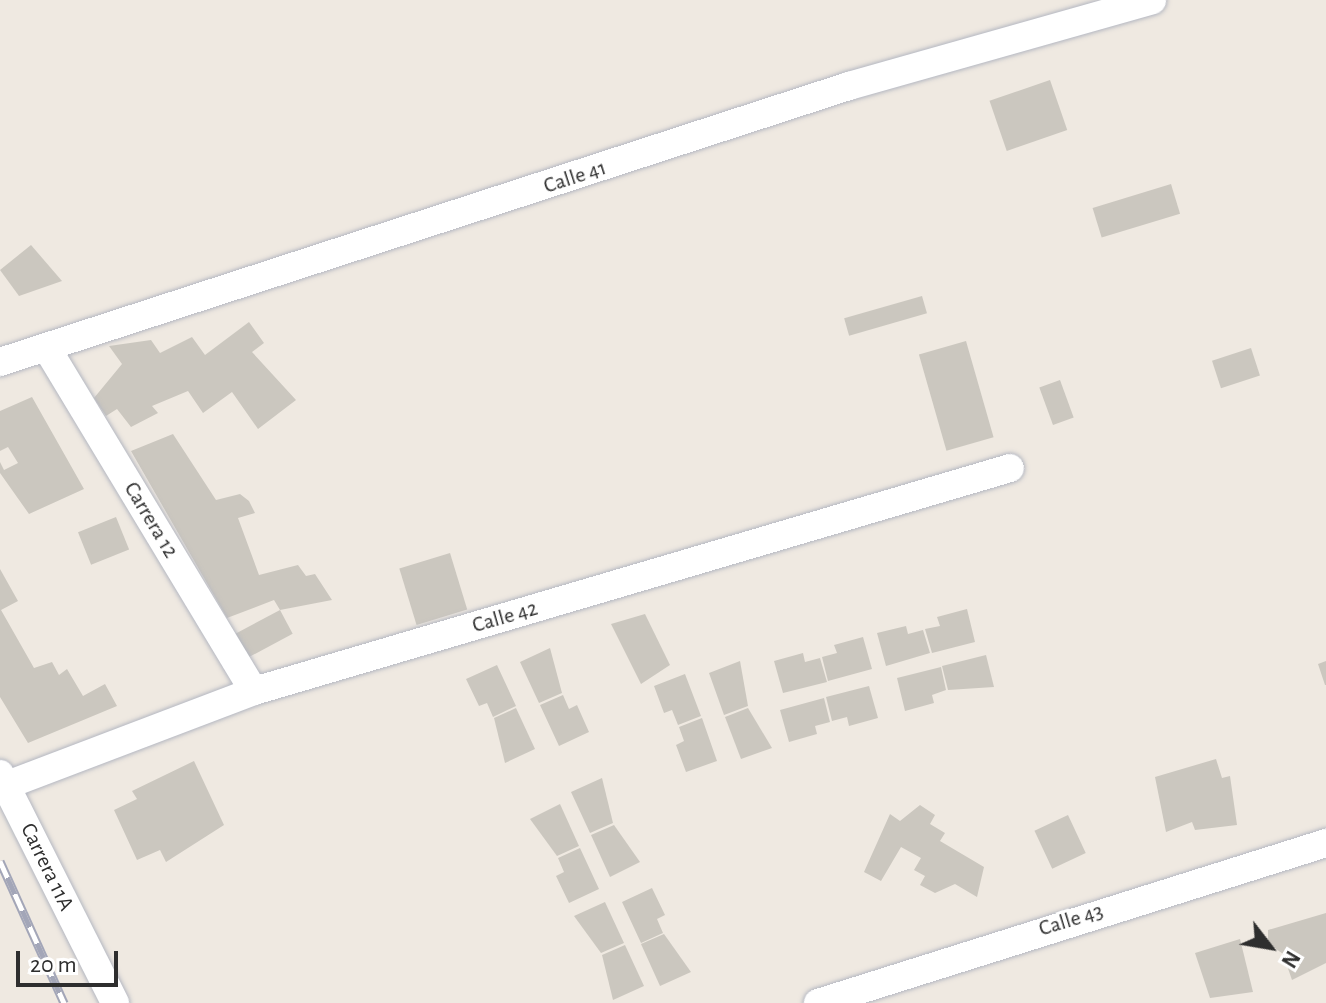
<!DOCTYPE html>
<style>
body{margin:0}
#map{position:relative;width:1326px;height:1003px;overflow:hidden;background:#efe9e1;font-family:"Alegreya Sans",sans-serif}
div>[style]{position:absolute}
.building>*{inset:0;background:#cbc7bf;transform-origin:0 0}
.roads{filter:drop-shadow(0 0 2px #b4b7c1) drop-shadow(0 0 2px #b4b7c1)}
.street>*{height:28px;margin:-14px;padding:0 14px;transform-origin:14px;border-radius:14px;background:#fff}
.rail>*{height:9px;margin-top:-4.5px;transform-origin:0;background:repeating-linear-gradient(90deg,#fff 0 18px,#a3a6b8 0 36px);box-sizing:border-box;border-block:2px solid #a3a6b8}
span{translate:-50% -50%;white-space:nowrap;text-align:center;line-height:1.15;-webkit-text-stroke:6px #fff;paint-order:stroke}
.street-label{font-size:22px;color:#2e2e2e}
.north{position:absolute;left:1230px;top:907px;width:80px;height:80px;-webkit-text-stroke:6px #fff;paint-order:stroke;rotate:121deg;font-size:22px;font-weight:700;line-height:32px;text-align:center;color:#2e2e2e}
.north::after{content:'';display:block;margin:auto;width:28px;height:36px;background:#2e2e2e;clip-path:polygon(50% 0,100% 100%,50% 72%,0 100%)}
.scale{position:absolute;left:16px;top:951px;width:102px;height:36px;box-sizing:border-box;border:4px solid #2e2e2e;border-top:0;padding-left:10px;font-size:24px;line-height:28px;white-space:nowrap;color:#2e2e2e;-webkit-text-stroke:6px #fff;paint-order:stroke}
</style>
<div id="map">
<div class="building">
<i style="left:1050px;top:80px;width:53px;height:64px;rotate:71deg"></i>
<i style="left:1171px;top:184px;width:31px;height:82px;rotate:73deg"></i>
<i style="clip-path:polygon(31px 245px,62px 281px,19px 296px,0 270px)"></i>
<i style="left:922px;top:296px;width:18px;height:81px;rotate:74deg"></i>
<i style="clip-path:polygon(249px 322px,264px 343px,252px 352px,296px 400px,258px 429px,232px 392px,203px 413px,188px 391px,152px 406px,158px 413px,131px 427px,117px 409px,106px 416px,94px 398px,122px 364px,109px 346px,151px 340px,160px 353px,192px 337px,205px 355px)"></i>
<i style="left:966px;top:341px;width:100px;height:49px;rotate:74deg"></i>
<i style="left:1251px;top:348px;width:29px;height:41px;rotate:72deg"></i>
<i style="left:1060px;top:380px;width:40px;height:22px;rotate:70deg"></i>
<i style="clip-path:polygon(32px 397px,84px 489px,29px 514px,0 473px,0 462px,4px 470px,18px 463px,8px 447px,0 451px,0 411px)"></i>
<i style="clip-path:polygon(173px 434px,216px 500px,240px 494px,249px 501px,255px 513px,238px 518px,259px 575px,298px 565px,306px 576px,315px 574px,332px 600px,280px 610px,274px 600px,227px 618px,131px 451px)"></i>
<i style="left:116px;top:517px;width:35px;height:41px;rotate:68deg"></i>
<i style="left:450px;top:553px;width:59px;height:53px;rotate:73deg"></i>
<i style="clip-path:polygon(0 569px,18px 601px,1px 610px,34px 668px,52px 662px,59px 675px,67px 669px,83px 696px,105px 684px,117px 706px,28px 743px,0 697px)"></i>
<i style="clip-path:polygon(967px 609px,975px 642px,932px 653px,925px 629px,940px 626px,937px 617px)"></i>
<i style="left:280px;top:610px;width:27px;height:51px;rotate:62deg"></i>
<i style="clip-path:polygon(645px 614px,670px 665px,641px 684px,611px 624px)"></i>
<i style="clip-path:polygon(906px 626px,908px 634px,923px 630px,930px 653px,886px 666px,877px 633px)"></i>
<i style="clip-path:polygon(863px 637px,872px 669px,828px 681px,822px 657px,837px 653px,834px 645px)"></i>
<i style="clip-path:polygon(550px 648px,562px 693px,539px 703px,520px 662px)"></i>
<i style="clip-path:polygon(803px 653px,805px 662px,820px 658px,827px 682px,783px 693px,774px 661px)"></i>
<i style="clip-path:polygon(986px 655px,994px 687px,948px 690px,942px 666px)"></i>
<i style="clip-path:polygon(740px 661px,748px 706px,724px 715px,709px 673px)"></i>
<i style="clip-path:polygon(1326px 661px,1326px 685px,1325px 685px,1318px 664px)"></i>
<i style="clip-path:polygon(497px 665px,516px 706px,493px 717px,487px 703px,479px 706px,466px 679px)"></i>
<i style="clip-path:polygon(941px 667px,946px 690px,932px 695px,934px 703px,905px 711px,897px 678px)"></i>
<i style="clip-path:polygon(685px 674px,701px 716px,678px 725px,672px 710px,664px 713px,654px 686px)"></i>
<i style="clip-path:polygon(869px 686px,878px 718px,849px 726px,847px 717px,832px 721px,826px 697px)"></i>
<i style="clip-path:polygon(563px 695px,569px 709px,577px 705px,589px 732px,559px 746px,540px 705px)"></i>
<i style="clip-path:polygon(824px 698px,830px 722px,815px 726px,817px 734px,789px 742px,780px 710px)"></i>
<i style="clip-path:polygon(516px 708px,535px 749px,505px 763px,494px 718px)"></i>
<i style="clip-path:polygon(748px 708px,772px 748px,741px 759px,725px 717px)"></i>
<i style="clip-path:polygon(702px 718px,717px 761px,686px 772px,676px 745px,684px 741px,679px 727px)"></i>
<i style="clip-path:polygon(1216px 759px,1222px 778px,1230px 776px,1237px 825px,1195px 830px,1192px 822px,1166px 832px,1155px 777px)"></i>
<i style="clip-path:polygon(194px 761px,224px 825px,166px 862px,160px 850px,137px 860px,114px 810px,137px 799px,132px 791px)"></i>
<i style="clip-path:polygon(602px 778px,613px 823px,590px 833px,571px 792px)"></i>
<i style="clip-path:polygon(560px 804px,579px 846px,557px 856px,530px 819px)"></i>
<i style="clip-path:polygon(920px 805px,935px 815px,930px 824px,945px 833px,940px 841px,984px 867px,977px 897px,955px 884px,935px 893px,920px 885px,925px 876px,914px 870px,921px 858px,901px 847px,881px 881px,864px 872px,890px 814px,900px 821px)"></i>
<i style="left:1068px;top:815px;width:42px;height:37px;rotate:65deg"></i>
<i style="clip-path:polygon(614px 825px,640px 862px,610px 877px,591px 835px)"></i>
<i style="clip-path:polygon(580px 848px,599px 889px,569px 903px,556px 876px,564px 872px,558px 858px)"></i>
<i style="clip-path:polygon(652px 888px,665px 915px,657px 919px,663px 933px,641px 943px,622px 902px)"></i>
<i style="clip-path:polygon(605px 902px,624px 943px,601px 953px,574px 916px)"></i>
<i style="clip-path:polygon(1326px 913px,1326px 963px,1292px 980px,1283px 954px,1268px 943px,1268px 930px)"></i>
<i style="clip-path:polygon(664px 934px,691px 972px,660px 986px,641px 944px)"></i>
<i style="clip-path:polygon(1240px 939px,1253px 992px,1210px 998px,1195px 953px)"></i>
<i style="clip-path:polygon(625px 945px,644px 986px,613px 1000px,602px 955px)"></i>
</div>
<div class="roads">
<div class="street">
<i style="left:48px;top:350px;width:398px;rotate:58.9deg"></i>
<i style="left:0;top:362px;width:893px;rotate:-18.01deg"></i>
<i style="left:849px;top:86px;width:315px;rotate:-15.8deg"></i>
<i style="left:0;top:774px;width:256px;rotate:63.3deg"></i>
<i style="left:7px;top:785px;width:264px;rotate:-20.8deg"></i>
<i style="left:254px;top:691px;width:788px;rotate:-16.43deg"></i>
<i style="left:818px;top:1003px;width:533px;rotate:-17.48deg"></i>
</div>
</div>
<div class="rail">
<i style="left:0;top:861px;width:156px;rotate:65.7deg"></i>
</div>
<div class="street-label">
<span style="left:575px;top:177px;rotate:-18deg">Calle 41</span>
<span style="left:151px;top:520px;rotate:59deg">Carrera 12</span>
<span style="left:505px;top:617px;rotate:-16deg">Calle 42</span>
<span style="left:47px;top:867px;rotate:64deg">Carrera 11A</span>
<span style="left:1071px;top:920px;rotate:-17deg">Calle 43</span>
</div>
<div class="north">N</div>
<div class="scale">20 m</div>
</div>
